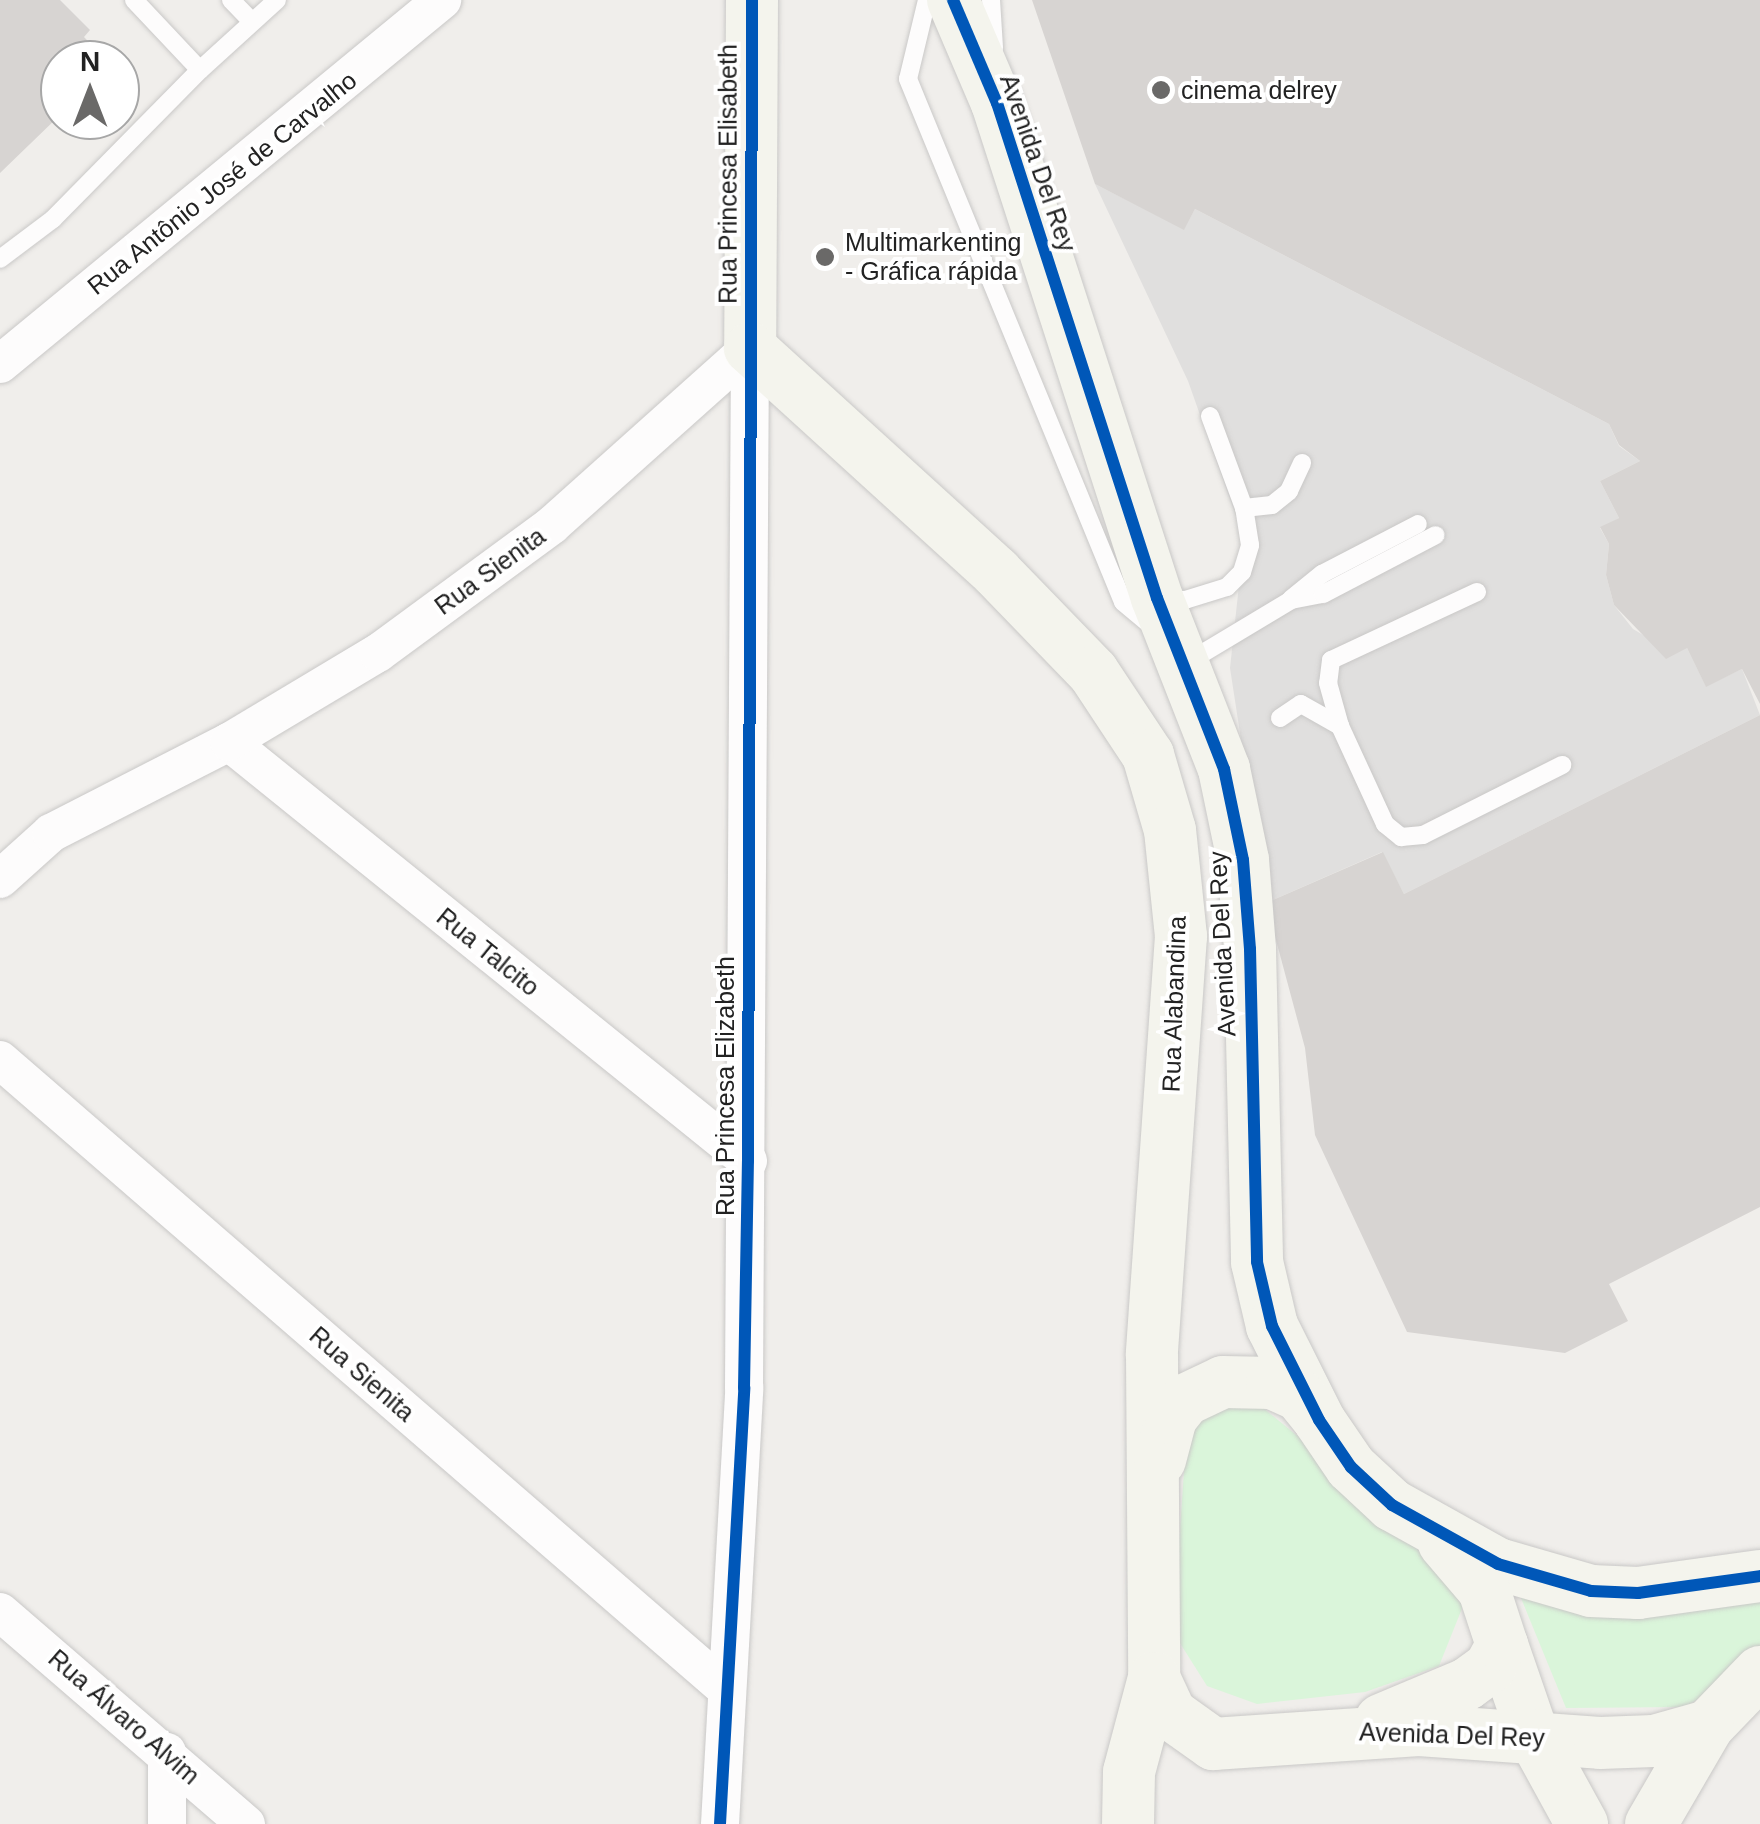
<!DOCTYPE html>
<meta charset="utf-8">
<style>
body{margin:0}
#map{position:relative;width:1760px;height:1824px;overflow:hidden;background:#f0eeeb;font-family:Arial,sans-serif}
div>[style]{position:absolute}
.park>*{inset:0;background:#daf5da}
.parking>*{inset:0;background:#e0dfde}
.building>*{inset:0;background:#d7d4d2}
.roads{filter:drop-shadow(0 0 2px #c9c8c7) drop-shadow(0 0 2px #c9c8c7)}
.lane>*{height:18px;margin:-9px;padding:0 9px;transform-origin:9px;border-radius:9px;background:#fdfcfc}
.street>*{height:38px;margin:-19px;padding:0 19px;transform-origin:19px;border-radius:19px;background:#fdfcfc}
.secondary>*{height:52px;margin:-26px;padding:0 26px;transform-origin:26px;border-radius:26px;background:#f4f4ed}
.cycleway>*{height:12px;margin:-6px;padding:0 6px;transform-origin:6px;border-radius:6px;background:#0057b8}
.dots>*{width:28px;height:28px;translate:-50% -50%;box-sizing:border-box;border:5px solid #fff;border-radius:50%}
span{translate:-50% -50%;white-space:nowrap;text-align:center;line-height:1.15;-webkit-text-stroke:8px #fff;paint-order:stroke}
.poi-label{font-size:25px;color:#222}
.left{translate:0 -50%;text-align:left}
.street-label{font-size:25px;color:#222}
.north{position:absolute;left:40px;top:40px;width:100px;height:100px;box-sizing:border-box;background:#fff;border:2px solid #a7a7a7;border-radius:50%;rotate:0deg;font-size:28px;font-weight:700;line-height:40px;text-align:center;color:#222}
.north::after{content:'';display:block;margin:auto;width:35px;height:45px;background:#6a6968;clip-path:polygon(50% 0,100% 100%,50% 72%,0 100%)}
</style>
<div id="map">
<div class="park">
<i style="clip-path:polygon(1217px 1406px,1262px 1407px,1452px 1562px,1463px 1606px,1439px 1666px,1365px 1692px,1257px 1704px,1207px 1686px,1173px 1632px,1187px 1427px)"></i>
<i style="clip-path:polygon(1514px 1581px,1760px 1588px,1760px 1650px,1725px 1685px,1684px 1707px,1566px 1708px)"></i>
</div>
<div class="parking">
<i style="clip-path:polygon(1095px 184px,1184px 229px,1195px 209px,1609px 424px,1619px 446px,1640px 461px,1600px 481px,1619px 518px,1600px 528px,1609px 544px,1606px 575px,1614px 605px,1633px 629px,1660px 645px,1687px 648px,1706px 686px,1742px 669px,1760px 715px,1404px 894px,1382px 852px,1266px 903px,1230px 668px,1244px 539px,1188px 381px)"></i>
</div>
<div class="building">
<i style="clip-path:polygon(0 0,60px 0,90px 30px,84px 37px,106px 60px,60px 60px,60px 115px,0 173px)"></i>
<i style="clip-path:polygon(1032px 0,1760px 0,1760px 704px,1742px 669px,1706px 687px,1687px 648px,1666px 659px,1614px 605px,1606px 575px,1609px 544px,1600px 527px,1619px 518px,1600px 481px,1640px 461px,1619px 445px,1609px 424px,1195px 209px,1184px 230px,1095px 184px)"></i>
<i style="clip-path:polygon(1760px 715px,1760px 1207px,1609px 1284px,1628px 1321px,1565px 1353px,1407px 1332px,1315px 1135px,1305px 1048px,1266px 903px,1383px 852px,1404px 894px)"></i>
</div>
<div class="roads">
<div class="lane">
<i style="left:134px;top:0;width:96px;rotate:46.7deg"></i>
<i style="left:200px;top:70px;width:104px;rotate:-42.3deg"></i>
<i style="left:231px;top:0;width:29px;rotate:46deg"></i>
<i style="left:927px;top:0;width:81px;rotate:103.5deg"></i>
<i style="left:908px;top:79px;width:565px;rotate:67.65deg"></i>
<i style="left:1123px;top:602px;width:38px;rotate:40deg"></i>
<i style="left:991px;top:0;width:48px;rotate:86.4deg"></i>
<i style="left:0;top:259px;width:66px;rotate:-37deg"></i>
<i style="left:53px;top:219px;width:209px;rotate:-45.4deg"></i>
<i style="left:1244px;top:508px;width:28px;rotate:-6deg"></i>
<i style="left:1272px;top:505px;width:22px;rotate:-39deg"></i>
<i style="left:1289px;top:491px;width:31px;rotate:-65deg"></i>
<i style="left:1477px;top:592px;width:161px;rotate:155deg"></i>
<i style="left:1331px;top:660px;width:23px;rotate:97deg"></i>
<i style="left:1328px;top:683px;width:45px;rotate:74.4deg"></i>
<i style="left:1340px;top:726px;width:108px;rotate:65.3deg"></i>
<i style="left:1385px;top:824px;width:21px;rotate:39deg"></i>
<i style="left:1401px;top:837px;width:22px;rotate:-5deg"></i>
<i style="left:1423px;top:835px;width:156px;rotate:-26.7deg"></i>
<i style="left:1165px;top:599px;width:20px;rotate:3deg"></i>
<i style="left:1185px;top:600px;width:44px;rotate:-17.2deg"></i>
<i style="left:1227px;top:587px;width:21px;rotate:-45deg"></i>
<i style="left:1242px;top:572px;width:28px;rotate:-73deg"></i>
<i style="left:1250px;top:545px;width:37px;rotate:-99deg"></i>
<i style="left:1244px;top:508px;width:98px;rotate:-110.3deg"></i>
<i style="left:1291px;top:599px;width:40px;rotate:-39deg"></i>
<i style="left:1322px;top:574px;width:108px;rotate:-27.5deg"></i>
<i style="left:1188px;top:662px;width:120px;rotate:-31deg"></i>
<i style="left:1291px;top:600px;width:33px;rotate:-11deg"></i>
<i style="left:1323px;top:594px;width:127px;rotate:-27.6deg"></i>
<i style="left:1280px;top:718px;width:25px;rotate:-34deg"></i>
<i style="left:1301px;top:704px;width:45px;rotate:29.4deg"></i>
</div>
<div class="street">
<i style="left:0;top:364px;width:573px;rotate:-39.47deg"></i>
<i style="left:229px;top:742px;width:667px;rotate:38.91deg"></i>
<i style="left:0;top:879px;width:69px;rotate:-42deg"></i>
<i style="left:51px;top:833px;width:200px;rotate:-27.1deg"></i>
<i style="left:229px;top:742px;width:174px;rotate:-30.9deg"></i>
<i style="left:378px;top:653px;width:216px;rotate:-36.3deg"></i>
<i style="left:552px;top:525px;width:266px;rotate:-41.8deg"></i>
<i style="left:0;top:1060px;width:959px;rotate:40.9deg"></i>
<i style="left:0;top:1612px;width:325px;rotate:40.8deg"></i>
<i style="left:167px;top:1752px;width:72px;rotate:90deg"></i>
<i style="left:720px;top:1824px;width:437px;rotate:-86.8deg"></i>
<i style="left:744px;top:1388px;width:1040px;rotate:-89.67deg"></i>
</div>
<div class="secondary">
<i style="left:752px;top:0;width:348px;rotate:90.3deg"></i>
<i style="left:750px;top:348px;width:333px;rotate:42.3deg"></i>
<i style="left:996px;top:572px;width:139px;rotate:45.9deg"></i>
<i style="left:1093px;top:672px;width:100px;rotate:56.5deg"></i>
<i style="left:1148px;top:755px;width:78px;rotate:73.7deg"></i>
<i style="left:1170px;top:830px;width:107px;rotate:84.1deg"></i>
<i style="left:1181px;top:936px;width:420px;rotate:94deg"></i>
<i style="left:1152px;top:1355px;width:323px;rotate:89.6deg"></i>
<i style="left:1154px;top:1678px;width:97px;rotate:104.9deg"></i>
<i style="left:1129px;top:1772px;width:52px;rotate:91.1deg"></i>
<i style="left:953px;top:0;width:112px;rotate:66.9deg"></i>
<i style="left:997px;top:103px;width:520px;rotate:72.09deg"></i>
<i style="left:1157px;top:598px;width:184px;rotate:68.6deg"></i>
<i style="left:1224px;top:769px;width:93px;rotate:78.2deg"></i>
<i style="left:1243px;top:860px;width:89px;rotate:85.5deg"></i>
<i style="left:1250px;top:949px;width:313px;rotate:88.7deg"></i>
<i style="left:1257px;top:1262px;width:66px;rotate:76.8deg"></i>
<i style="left:1272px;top:1326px;width:105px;rotate:63.4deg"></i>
<i style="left:1319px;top:1420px;width:57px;rotate:55.8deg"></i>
<i style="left:1351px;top:1467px;width:56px;rotate:42.8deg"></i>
<i style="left:1392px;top:1505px;width:121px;rotate:29.1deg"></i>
<i style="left:1498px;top:1564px;width:97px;rotate:16.2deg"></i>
<i style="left:1591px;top:1591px;width:47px;rotate:2.4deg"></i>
<i style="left:1638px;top:1593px;width:123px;rotate:-7.9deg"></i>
<i style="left:1160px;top:1460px;width:43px;rotate:-75.3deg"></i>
<i style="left:1171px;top:1418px;width:23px;rotate:-52deg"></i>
<i style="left:1185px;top:1400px;width:42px;rotate:-25.3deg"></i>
<i style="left:1223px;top:1382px;width:49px;rotate:1.2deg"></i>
<i style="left:1272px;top:1383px;width:30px;rotate:24deg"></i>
<i style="left:1299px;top:1395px;width:26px;rotate:51deg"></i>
<i style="left:1502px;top:1645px;width:95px;rotate:71deg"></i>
<i style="left:1533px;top:1735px;width:102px;rotate:61.2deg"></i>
<i style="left:1154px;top:1678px;width:40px;rotate:65deg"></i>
<i style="left:1171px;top:1714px;width:52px;rotate:35.5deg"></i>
<i style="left:1213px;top:1744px;width:206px;rotate:-3.9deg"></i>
<i style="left:1419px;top:1730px;width:181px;rotate:4.1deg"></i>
<i style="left:1600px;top:1743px;width:54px;rotate:-2.1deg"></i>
<i style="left:1654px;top:1741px;width:56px;rotate:-15.5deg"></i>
<i style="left:1708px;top:1726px;width:75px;rotate:-46.1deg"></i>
<i style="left:1381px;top:1720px;width:93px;rotate:-22.7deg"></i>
<i style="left:1467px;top:1684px;width:29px;rotate:-36deg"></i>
<i style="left:1490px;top:1667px;width:25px;rotate:-61deg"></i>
<i style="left:1502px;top:1645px;width:58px;rotate:-108.1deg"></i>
<i style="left:1484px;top:1590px;width:62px;rotate:-130.4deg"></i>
<i style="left:1651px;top:1824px;width:113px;rotate:-59.8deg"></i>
</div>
</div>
<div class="cycleway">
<i style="left:953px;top:0;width:112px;rotate:66.9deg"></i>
<i style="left:997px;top:103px;width:520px;rotate:72.09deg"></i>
<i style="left:1157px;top:598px;width:184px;rotate:68.6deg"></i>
<i style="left:1224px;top:769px;width:93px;rotate:78.2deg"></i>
<i style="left:1243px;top:860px;width:89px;rotate:85.5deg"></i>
<i style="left:1250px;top:949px;width:313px;rotate:88.7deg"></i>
<i style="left:1257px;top:1262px;width:66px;rotate:76.8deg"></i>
<i style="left:1272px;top:1326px;width:105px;rotate:63.4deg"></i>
<i style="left:1319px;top:1420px;width:57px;rotate:55.8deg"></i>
<i style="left:1351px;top:1467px;width:56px;rotate:42.8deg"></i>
<i style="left:1392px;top:1505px;width:121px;rotate:29.1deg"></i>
<i style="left:1498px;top:1564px;width:97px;rotate:16.2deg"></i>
<i style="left:1591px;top:1591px;width:47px;rotate:2.4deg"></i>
<i style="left:1638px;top:1593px;width:123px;rotate:-7.9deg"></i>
<i style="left:720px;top:1824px;width:437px;rotate:-86.8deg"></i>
<i style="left:744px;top:1388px;width:227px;rotate:-89deg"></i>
<i style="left:748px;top:1161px;width:1161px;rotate:-89.8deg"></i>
</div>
<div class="dots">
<i style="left:1161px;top:90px;background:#6a6968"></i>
<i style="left:825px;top:257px;background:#6a6968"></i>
</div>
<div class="poi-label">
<span class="left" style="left:1181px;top:90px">cinema delrey</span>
<span class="left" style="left:845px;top:257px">Multimarkenting<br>- Gráfica rápida</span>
</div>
<div class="street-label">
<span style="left:1038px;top:163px;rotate:71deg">Avenida Del Rey</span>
<span style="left:728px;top:174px;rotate:-90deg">Rua Princesa Elisabeth</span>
<span style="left:222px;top:183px;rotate:-39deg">Rua Antônio José de Carvalho</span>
<span style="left:490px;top:571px;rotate:-36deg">Rua Sienita</span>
<span style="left:1222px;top:944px;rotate:-93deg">Avenida Del Rey</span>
<span style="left:488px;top:952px;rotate:39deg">Rua Talcito</span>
<span style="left:1174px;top:1004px;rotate:-88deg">Rua Alabandina</span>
<span style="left:725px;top:1086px;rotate:-90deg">Rua Princesa Elizabeth</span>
<span style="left:362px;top:1374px;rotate:41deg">Rua Sienita</span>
<span style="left:124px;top:1717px;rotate:41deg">Rua Álvaro Alvim</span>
<span style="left:1452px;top:1735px;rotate:2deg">Avenida Del Rey</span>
</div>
<div class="north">N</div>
</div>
